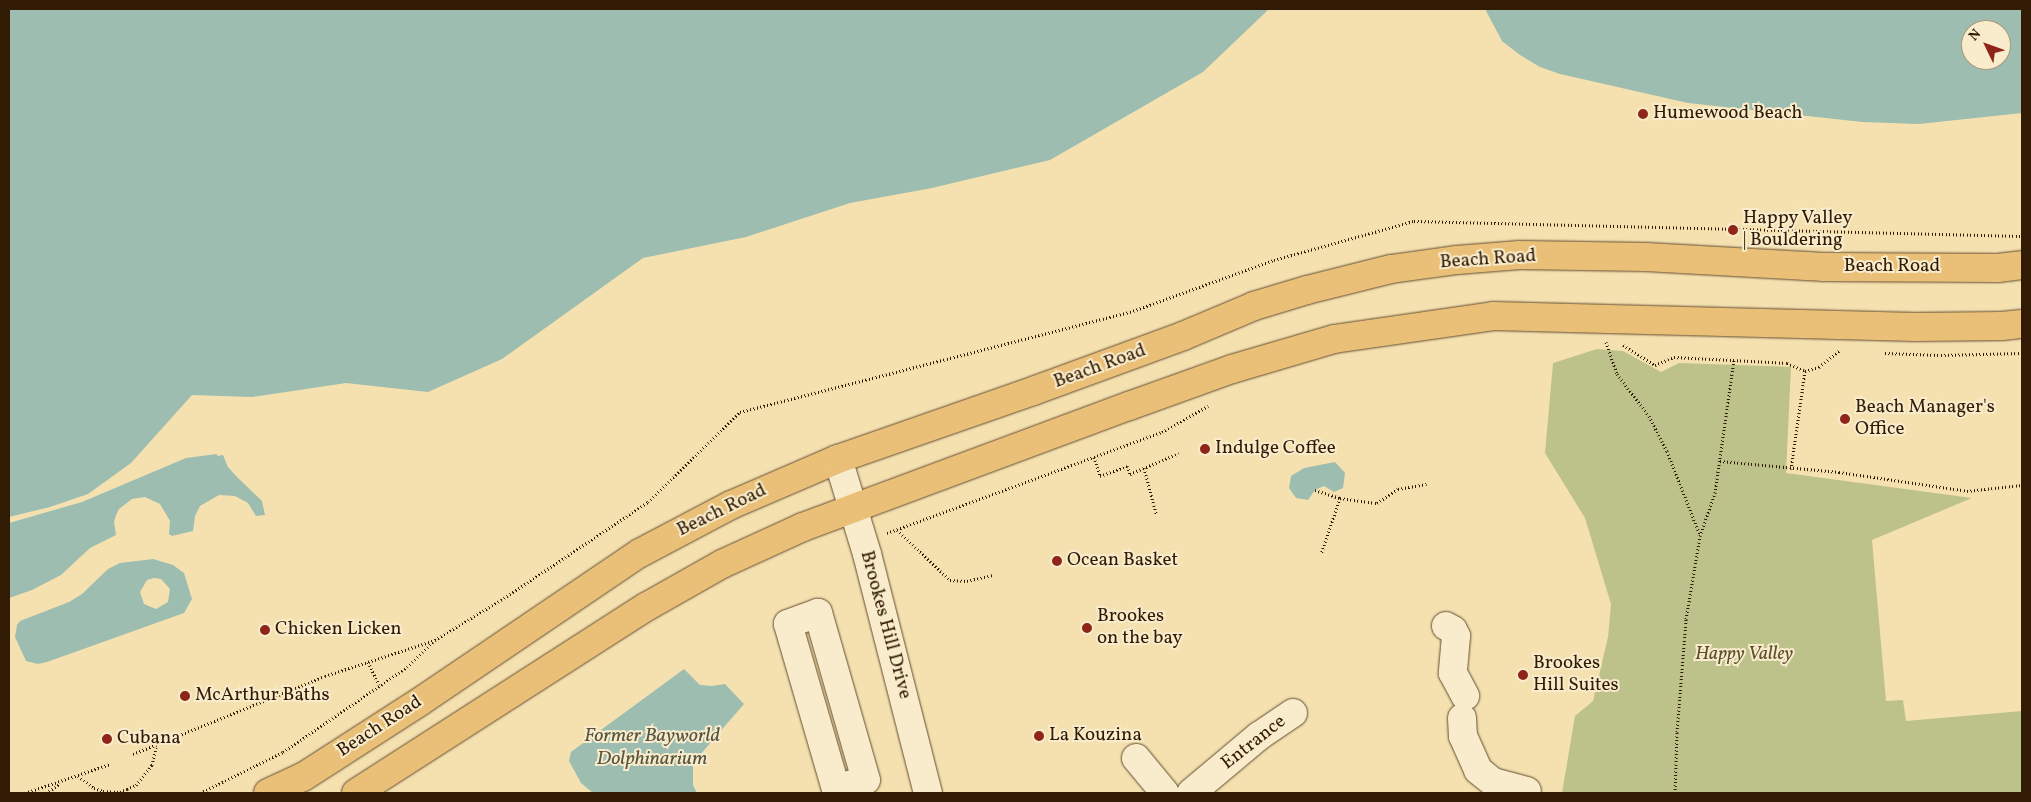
<!DOCTYPE html>
<style>
body{margin:0}
#map{position:relative;width:2031px;height:802px;overflow:hidden;background:#f5e1b0;font-family:Vollkorn,serif}
div>[style]{position:absolute}
.green>*{inset:0;background:#bdc28a}
.water>*{inset:0;background:#9dbdb0}
.path>*{height:3px;margin-top:-1.5px;transform-origin:0;background:repeating-linear-gradient(90deg,#321b04 0 1px,transparent 0 3.5px)}
.roads{filter:drop-shadow(0 0 1px #634c2f) drop-shadow(0 0 1px #634c2f)}
.minor>*{height:28px;margin:-14px;padding:0 14px;transform-origin:14px;border-radius:14px;background:#f8eccc}
.major>*{height:28px;margin:-14px;padding:0 14px;transform-origin:14px;border-radius:14px;background:#eac078}
.dots>*{width:14px;height:14px;translate:-50% -50%;box-sizing:border-box;border:2px solid #f8eccc;border-radius:50%}
span{translate:-50% -50%;white-space:nowrap;text-align:center;line-height:1.15;-webkit-text-stroke:4px #f8eccc;paint-order:stroke}
.poi-label{font-size:19px;color:#321b04}
.left{translate:0 -50%;text-align:left}
.street-label{font-size:19px;color:#321b04}
.park-label{font-size:19px;color:#5c4d2c;font-style:italic}
.water-label{font-size:20px;color:#575440;font-style:italic}
.frame{position:absolute;inset:0;border:10px solid #321b04;pointer-events:none}
.north{position:absolute;left:1961px;top:20px;width:50px;height:50px;box-sizing:border-box;background:#f8eccc;border:1px solid #a9987c;border-radius:50%;rotate:312deg;font-size:14px;font-weight:700;line-height:20px;text-align:center;color:#321b04}
.north::after{content:'';display:block;margin:auto;width:18px;height:22px;background:#8f2418;clip-path:polygon(50% 0,100% 100%,50% 72%,0 100%)}
</style>
<div id="map">
<div class="green">
<i style="clip-path:polygon(1597px 349px,1623px 351px,1661px 372px,1679px 363px,1791px 367px,1786px 473px,1972px 498px,1872px 540px,1886px 701px,1903px 700px,1906px 721px,2022px 711px,2022px 793px,1562px 793px,1575px 716px,1593px 701px,1608px 637px,1611px 604px,1585px 518px,1545px 453px,1553px 363px)"></i>
</div>
<div class="water">
<i style="clip-path:polygon(9px 9px,1269px 9px,1203px 72px,1050px 160px,932px 188px,850px 203px,746px 237px,643px 258px,502px 359px,428px 392px,346px 383px,252px 397px,192px 395px,131px 463px,88px 494px,50px 507px,9px 517px)"></i>
<i style="clip-path:polygon(evenodd,1485px 9px,2022px 9px,2022px 113px,1919px 124px,1862px 122px,1688px 103px,1560px 74px,1540px 67px,1520px 55px,1502px 41px,1485px 9px,1971px 30px,2001px 30px,2001px 60px,1971px 60px,1971px 30px)"></i>
<i style="clip-path:polygon(217px 454px,217px 456px,223px 455px,228px 467px,236px 476px,262px 501px,265px 515px,256px 516px,248px 503px,235px 496px,219px 495px,200px 506px,195px 516px,193px 531px,172px 536px,169px 534px,170px 521px,160px 504px,145px 497px,132px 499px,119px 509px,116px 515px,114px 522px,116px 535px,90px 548px,61px 575px,32px 590px,9px 598px,9px 523px,82px 502px,186px 458px)"></i>
<i style="clip-path:polygon(1335px 462px,1345px 473px,1343px 488px,1334px 492px,1324px 486px,1315px 490px,1308px 500px,1296px 498px,1289px 488px,1291px 476px,1304px 468px)"></i>
<i style="clip-path:polygon(evenodd,153px 559px,173px 565px,184px 573px,192px 599px,184px 613px,47px 662px,38px 664px,26px 661px,15px 637px,17px 625px,20px 621px,69px 602px,82px 594px,108px 569px,120px 563px,153px 559px,154px 578px,161px 579px,170px 589px,168px 602px,156px 609px,144px 604px,140px 592px,147px 580px,154px 578px)"></i>
<i style="clip-path:polygon(684px 669px,700px 685px,712px 686px,725px 684px,744px 704px,693px 763px,693px 785px,697px 793px,593px 793px,581px 783px,569px 761px,571px 752px)"></i>
</div>
<div class="path">
<i style="left:1606px;top:342px;width:34px;rotate:71deg"></i>
<i style="left:1617px;top:374px;width:53px;rotate:52.7deg"></i>
<i style="left:1649px;top:416px;width:39px;rotate:63deg"></i>
<i style="left:1667px;top:451px;width:90px;rotate:68.6deg"></i>
<i style="left:1623px;top:345px;width:38px;rotate:32deg"></i>
<i style="left:1655px;top:365px;width:21px;rotate:-23deg"></i>
<i style="left:1674px;top:357px;width:113px;rotate:3deg"></i>
<i style="left:1787px;top:363px;width:20px;rotate:24deg"></i>
<i style="left:1805px;top:371px;width:15px;rotate:-16deg"></i>
<i style="left:1819px;top:367px;width:26px;rotate:-39deg"></i>
<i style="left:1885px;top:353px;width:56px;rotate:2deg"></i>
<i style="left:1941px;top:355px;width:81px;rotate:-1.4deg"></i>
<i style="left:1094px;top:457px;width:20px;rotate:72deg"></i>
<i style="left:1100px;top:476px;width:29px;rotate:-20deg"></i>
<i style="left:1127px;top:466px;width:9px;rotate:69deg"></i>
<i style="left:1130px;top:474px;width:53px;rotate:-23.2deg"></i>
<i style="left:1720px;top:461px;width:120px;rotate:5.3deg"></i>
<i style="left:1839px;top:472px;width:129px;rotate:8.4deg"></i>
<i style="left:1967px;top:491px;width:55px;rotate:-6.2deg"></i>
<i style="left:1144px;top:468px;width:47px;rotate:75.1deg"></i>
<i style="left:1791px;top:469px;width:99px;rotate:-81.9deg"></i>
<i style="left:1315px;top:490px;width:26px;rotate:18deg"></i>
<i style="left:1340px;top:498px;width:59px;rotate:108.7deg"></i>
<i style="left:1340px;top:498px;width:37px;rotate:8deg"></i>
<i style="left:1377px;top:503px;width:25px;rotate:-34deg"></i>
<i style="left:1398px;top:489px;width:29px;rotate:-10deg"></i>
<i style="left:897px;top:530px;width:73px;rotate:43.3deg"></i>
<i style="left:950px;top:580px;width:17px;rotate:3deg"></i>
<i style="left:967px;top:581px;width:26px;rotate:-13deg"></i>
<i style="left:887px;top:533px;width:293px;rotate:-20.2deg"></i>
<i style="left:1162px;top:432px;width:53px;rotate:-29.5deg"></i>
<i style="left:368px;top:662px;width:25px;rotate:64deg"></i>
<i style="left:133px;top:754px;width:207px;rotate:-22.1deg"></i>
<i style="left:325px;top:676px;width:116px;rotate:-18.1deg"></i>
<i style="left:435px;top:640px;width:77px;rotate:-31.2deg"></i>
<i style="left:501px;top:600px;width:177px;rotate:-33.7deg"></i>
<i style="left:648px;top:502px;width:129px;rotate:-44.4deg"></i>
<i style="left:740px;top:412px;width:403px;rotate:-14.4deg"></i>
<i style="left:1130px;top:312px;width:153px;rotate:-19.9deg"></i>
<i style="left:1274px;top:260px;width:145px;rotate:-15.6deg"></i>
<i style="left:1414px;top:221px;width:608px;rotate:1.41deg"></i>
<i style="left:78px;top:776px;width:20px;rotate:37deg"></i>
<i style="left:94px;top:788px;width:9px;rotate:18deg"></i>
<i style="left:103px;top:791px;width:17px;rotate:3deg"></i>
<i style="left:120px;top:792px;width:8px;rotate:-23deg"></i>
<i style="left:25px;top:793px;width:90px;rotate:-18.8deg"></i>
<i style="left:46px;top:793px;width:17px;rotate:-33deg"></i>
<i style="left:129px;top:793px;width:4px;rotate:-117deg"></i>
<i style="left:127px;top:789px;width:10px;rotate:-24deg"></i>
<i style="left:136px;top:785px;width:26px;rotate:-51deg"></i>
<i style="left:152px;top:765px;width:18px;rotate:-77deg"></i>
<i style="left:200px;top:793px;width:93px;rotate:-26.3deg"></i>
<i style="left:283px;top:752px;width:150px;rotate:-34.4deg"></i>
<i style="left:407px;top:667px;width:36px;rotate:-44deg"></i>
<i style="left:1675px;top:793px;width:61px;rotate:-88.1deg"></i>
<i style="left:1677px;top:732px;width:113px;rotate:-85.4deg"></i>
<i style="left:1686px;top:619px;width:84px;rotate:-80.4deg"></i>
<i style="left:1700px;top:536px;width:46px;rotate:-70.8deg"></i>
<i style="left:1715px;top:493px;width:134px;rotate:-81.9deg"></i>
</div>
<div class="roads">
<div class="minor">
<i style="left:838px;top:459px;width:99px;rotate:73deg"></i>
<i style="left:867px;top:554px;width:247px;rotate:75.7deg"></i>
<i style="left:1446px;top:626px;width:8px;rotate:30deg"></i>
<i style="left:1453px;top:630px;width:7px;rotate:63deg"></i>
<i style="left:1456px;top:636px;width:37px;rotate:95deg"></i>
<i style="left:1453px;top:673px;width:26px;rotate:62deg"></i>
<i style="left:1462px;top:718px;width:18px;rotate:87deg"></i>
<i style="left:1463px;top:736px;width:37px;rotate:66deg"></i>
<i style="left:1478px;top:770px;width:19px;rotate:39deg"></i>
<i style="left:1493px;top:782px;width:35px;rotate:15deg"></i>
<i style="left:1136px;top:758px;width:45px;rotate:50.4deg"></i>
<i style="left:836px;top:789px;width:31px;rotate:-17deg"></i>
<i style="left:866px;top:780px;width:174px;rotate:-106deg"></i>
<i style="left:818px;top:613px;width:32px;rotate:160deg"></i>
<i style="left:788px;top:624px;width:176px;rotate:73.8deg"></i>
<i style="left:1191px;top:793px;width:89px;rotate:-40deg"></i>
<i style="left:1259px;top:736px;width:41px;rotate:-34.1deg"></i>
</div>
<div class="major">
<i style="left:268px;top:793px;width:38px;rotate:-25deg"></i>
<i style="left:303px;top:777px;width:140px;rotate:-32.8deg"></i>
<i style="left:421px;top:701px;width:264px;rotate:-34.1deg"></i>
<i style="left:640px;top:553px;width:103px;rotate:-27.8deg"></i>
<i style="left:731px;top:505px;width:116px;rotate:-23.3deg"></i>
<i style="left:838px;top:459px;width:207px;rotate:-19.2deg"></i>
<i style="left:1033px;top:391px;width:160px;rotate:-20.1deg"></i>
<i style="left:1183px;top:336px;width:77px;rotate:-22.9deg"></i>
<i style="left:1254px;top:306px;width:55px;rotate:-16.8deg"></i>
<i style="left:1307px;top:290px;width:87px;rotate:-14deg"></i>
<i style="left:1391px;top:269px;width:67px;rotate:-7.8deg"></i>
<i style="left:1457px;top:260px;width:63px;rotate:-4.5deg"></i>
<i style="left:1520px;top:255px;width:126px;rotate:0.9deg"></i>
<i style="left:1646px;top:257px;width:177px;rotate:3.2deg"></i>
<i style="left:1823px;top:267px;width:175px;rotate:0.3deg"></i>
<i style="left:1998px;top:268px;width:24px;rotate:-7deg"></i>
<i style="left:356px;top:793px;width:345px;rotate:-32.7deg"></i>
<i style="left:646px;top:607px;width:87px;rotate:-29.5deg"></i>
<i style="left:722px;top:564px;width:89px;rotate:-24.6deg"></i>
<i style="left:803px;top:527px;width:348px;rotate:-20.4deg"></i>
<i style="left:1129px;top:406px;width:109px;rotate:-19.8deg"></i>
<i style="left:1232px;top:369px;width:106px;rotate:-16.4deg"></i>
<i style="left:1334px;top:339px;width:161px;rotate:-8.2deg"></i>
<i style="left:1493px;top:316px;width:423px;rotate:1.5deg"></i>
<i style="left:1916px;top:327px;width:86px;rotate:-0.7deg"></i>
<i style="left:2002px;top:326px;width:20px;rotate:-6deg"></i>
</div>
</div>
<div class="dots">
<i style="left:1643px;top:114px;background:#8f2418"></i>
<i style="left:1733px;top:230px;background:#8f2418"></i>
<i style="left:1845px;top:419px;background:#8f2418"></i>
<i style="left:1205px;top:449px;background:#8f2418"></i>
<i style="left:1057px;top:561px;background:#8f2418"></i>
<i style="left:1087px;top:628px;background:#8f2418"></i>
<i style="left:265px;top:630px;background:#8f2418"></i>
<i style="left:1523px;top:675px;background:#8f2418"></i>
<i style="left:185px;top:696px;background:#8f2418"></i>
<i style="left:1039px;top:736px;background:#8f2418"></i>
<i style="left:107px;top:739px;background:#8f2418"></i>
</div>
<div class="poi-label">
<span class="left" style="left:1653px;top:114px">Humewood Beach</span>
<span class="left" style="left:1743px;top:230px">Happy Valley<br>| Bouldering</span>
<span class="left" style="left:1855px;top:419px">Beach Manager's<br>Office</span>
<span class="left" style="left:1215px;top:449px">Indulge Coffee</span>
<span class="left" style="left:1067px;top:561px">Ocean Basket</span>
<span class="left" style="left:1097px;top:628px">Brookes<br>on the bay</span>
<span class="left" style="left:275px;top:630px">Chicken Licken</span>
<span class="left" style="left:1533px;top:675px">Brookes<br>Hill Suites</span>
<span class="left" style="left:195px;top:696px">McArthur Baths</span>
<span class="left" style="left:1049px;top:736px">La Kouzina</span>
<span class="left" style="left:117px;top:739px">Cubana</span>
</div>
<div class="street-label">
<span style="left:1488px;top:260px;rotate:-4deg">Beach Road</span>
<span style="left:1892px;top:267px">Beach Road</span>
<span style="left:1100px;top:367px;rotate:-20deg">Beach Road</span>
<span style="left:722px;top:511px;rotate:-26deg">Beach Road</span>
<span style="left:885px;top:625px;rotate:75deg">Brookes Hill Drive</span>
<span style="left:380px;top:727px;rotate:-33deg">Beach Road</span>
<span style="left:1254px;top:743px;rotate:-38deg">Entrance</span>
</div>
<div class="park-label">
<span style="left:1744px;top:655px">Happy Valley</span>
</div>
<div class="water-label">
<span style="left:652px;top:748px">Former Bayworld<br>Dolphinarium</span>
</div>
<div class="frame"></div>
<div class="north">N</div>
</div>
